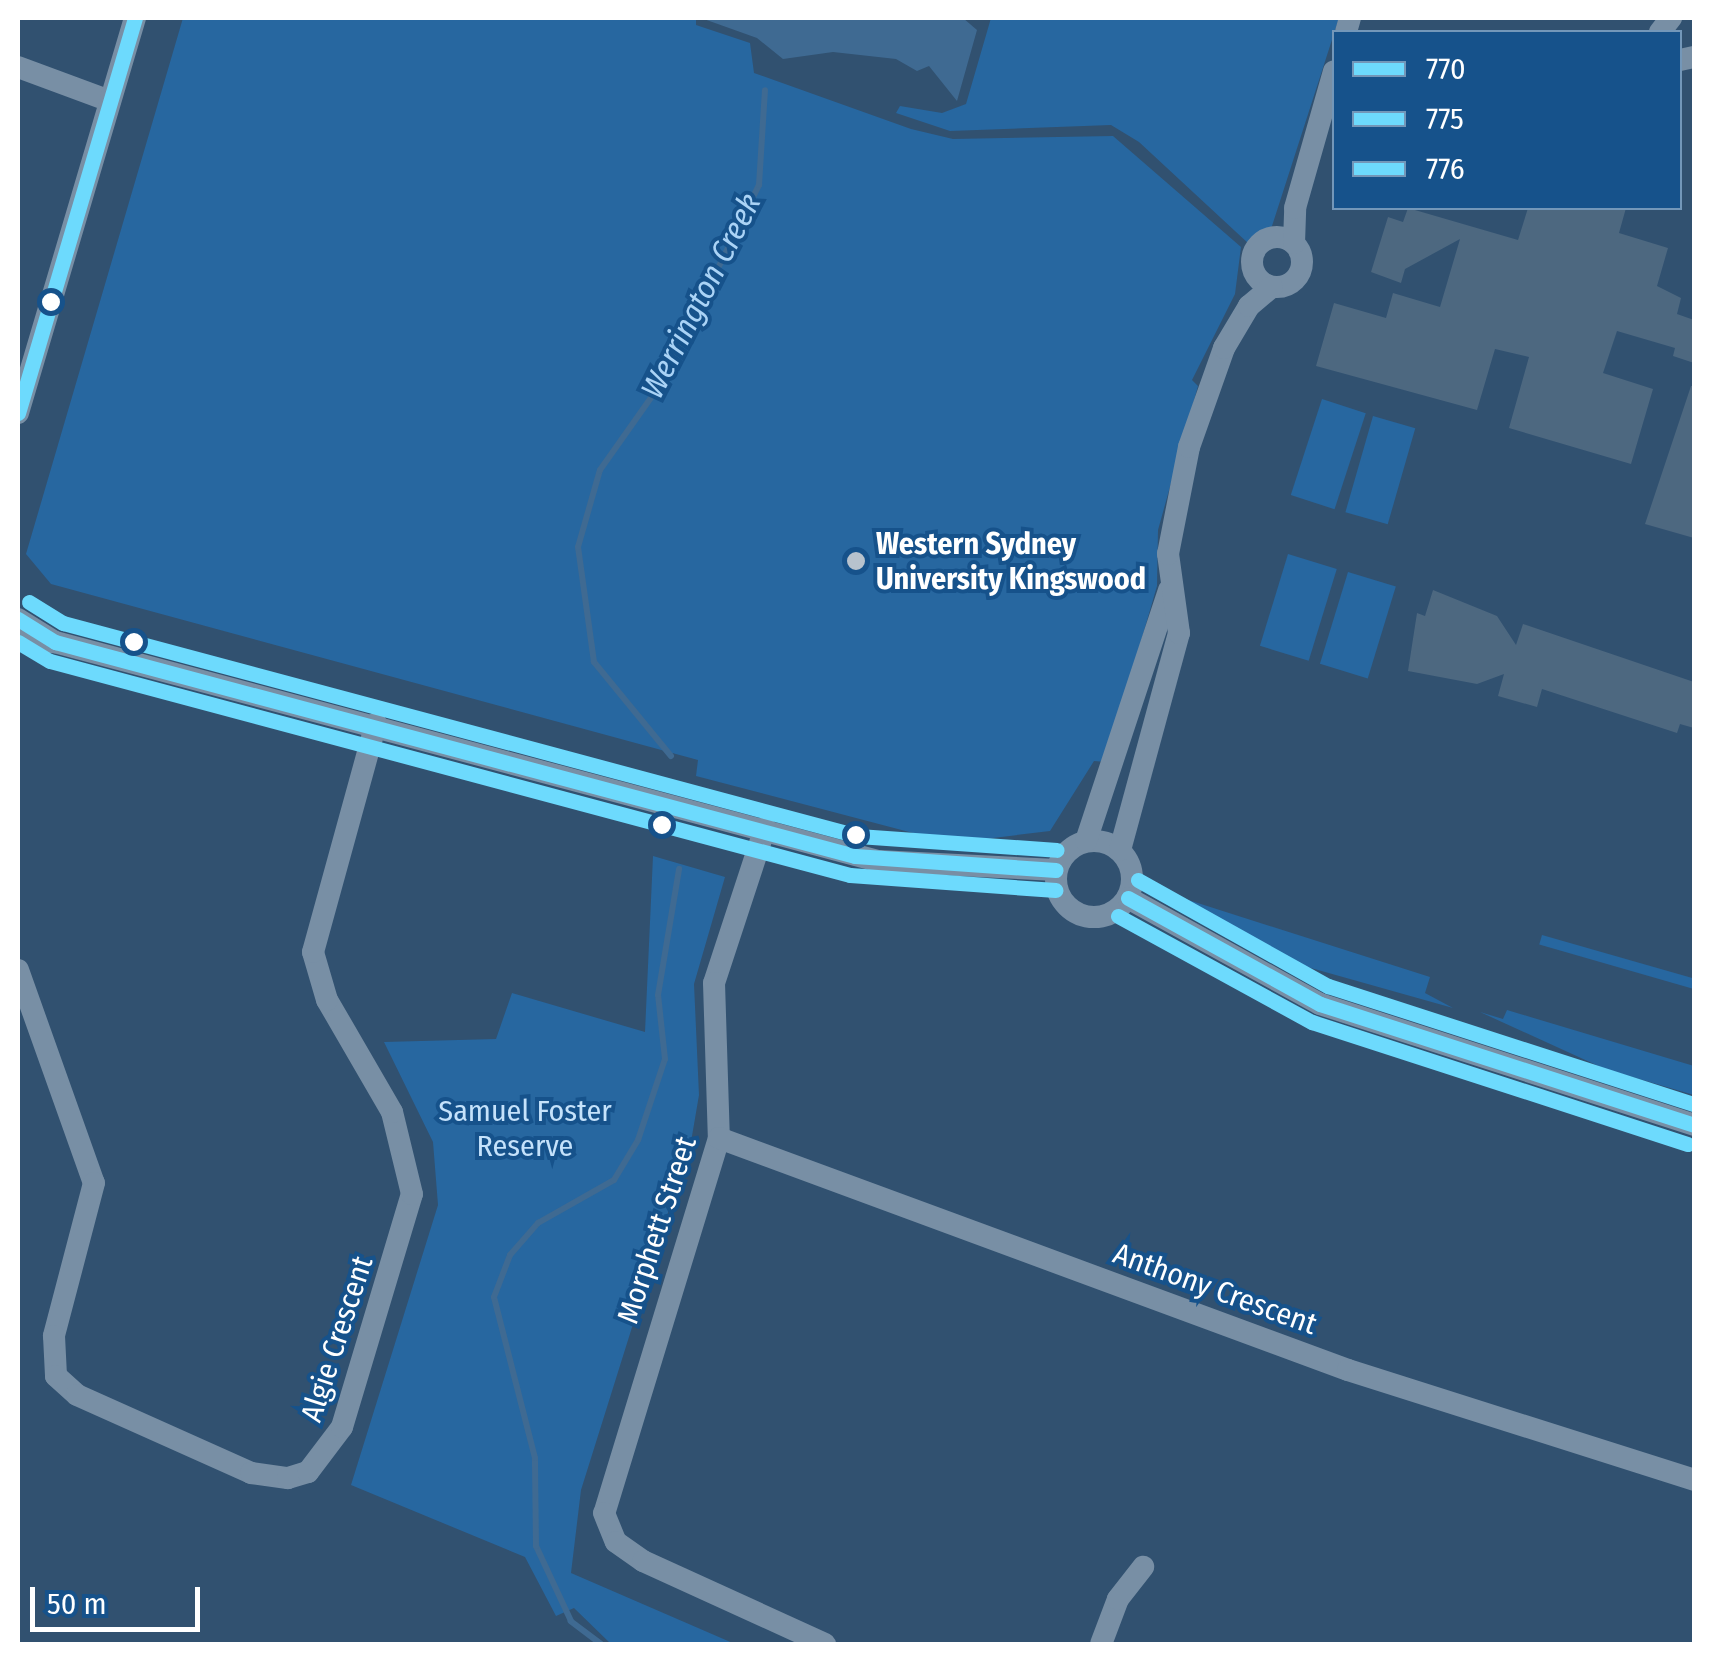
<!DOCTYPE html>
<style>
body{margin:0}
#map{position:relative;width:1712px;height:1662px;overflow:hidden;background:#315170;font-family:"Fira Sans Condensed",sans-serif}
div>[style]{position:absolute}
.green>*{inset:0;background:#2767a0;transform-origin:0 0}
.water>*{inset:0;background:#3f6a92}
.stream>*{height:6px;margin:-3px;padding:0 3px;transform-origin:3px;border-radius:3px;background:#3f6a92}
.building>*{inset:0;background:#4d6880}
.minor>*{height:22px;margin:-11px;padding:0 11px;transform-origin:11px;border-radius:11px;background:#788fa5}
.minor>.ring{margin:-11px;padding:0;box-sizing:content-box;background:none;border:22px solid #788fa5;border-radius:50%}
.bus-1>*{height:15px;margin:-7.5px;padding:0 7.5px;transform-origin:7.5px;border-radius:7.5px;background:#6ddafd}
.bus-2>*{height:15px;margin:-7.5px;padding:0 7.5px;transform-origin:7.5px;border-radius:7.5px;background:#6ddafd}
.bus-3>*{height:15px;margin:-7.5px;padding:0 7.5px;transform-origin:7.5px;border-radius:7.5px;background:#6ddafd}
.dots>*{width:28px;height:28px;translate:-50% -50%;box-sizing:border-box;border:5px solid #16528b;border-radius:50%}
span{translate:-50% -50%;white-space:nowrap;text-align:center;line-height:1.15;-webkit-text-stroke:8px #16528b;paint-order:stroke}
.poi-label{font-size:30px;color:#fff;font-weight:700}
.left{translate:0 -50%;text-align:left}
.park-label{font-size:30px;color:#c5e2fb}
.street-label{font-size:30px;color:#fff}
.water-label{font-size:32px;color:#aad3f6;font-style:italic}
.frame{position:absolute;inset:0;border:20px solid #fff;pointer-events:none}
.legend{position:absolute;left:1332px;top:30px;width:350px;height:180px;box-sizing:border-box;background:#16528b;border:2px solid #7397b9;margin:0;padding:12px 18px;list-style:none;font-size:30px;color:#fff}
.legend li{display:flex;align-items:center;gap:20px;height:50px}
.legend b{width:50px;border:2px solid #7397b9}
.scale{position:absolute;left:30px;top:1587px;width:170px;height:45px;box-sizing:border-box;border:5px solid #fff;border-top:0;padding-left:12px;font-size:30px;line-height:35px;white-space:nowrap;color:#fff;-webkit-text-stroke:8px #16528b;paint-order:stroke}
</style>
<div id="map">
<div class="green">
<i style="clip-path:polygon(183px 18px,696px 18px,696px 25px,750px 43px,754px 73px,911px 129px,953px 139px,1113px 136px,1241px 247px,1235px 294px,1192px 380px,1198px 386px,1158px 530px,1157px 586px,1106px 762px,1094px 761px,1050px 831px,951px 843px,696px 776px,698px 760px,51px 584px,26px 554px)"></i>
<i style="clip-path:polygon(991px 18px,1339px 18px,1272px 226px,1249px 244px,1139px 142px,1111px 125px,950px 131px,896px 113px,900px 106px,942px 113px,966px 104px)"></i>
<i style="left:1322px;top:399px;width:46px;height:101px;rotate:18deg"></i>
<i style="left:1373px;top:416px;width:44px;height:100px;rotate:16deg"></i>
<i style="left:1288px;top:554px;width:51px;height:96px;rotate:17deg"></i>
<i style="left:1348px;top:572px;width:50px;height:96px;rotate:17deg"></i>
<i style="clip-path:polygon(653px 856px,725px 877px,694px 984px,699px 1095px,692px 1136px,581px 1490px,571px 1573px,735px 1644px,611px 1644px,574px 1608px,556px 1616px,525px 1557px,351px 1485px,438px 1205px,433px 1142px,384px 1042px,496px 1039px,512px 993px,645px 1032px)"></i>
<i style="clip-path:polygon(1179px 897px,1430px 977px,1425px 993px,1453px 1008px,1286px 961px)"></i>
<i style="left:1542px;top:935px;width:159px;height:10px;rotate:16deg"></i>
<i style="clip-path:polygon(1507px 1010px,1694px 1066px,1694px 1095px,1605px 1069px,1480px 1012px,1503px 1019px)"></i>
</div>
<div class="water">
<i style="clip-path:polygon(701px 18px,963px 18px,977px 30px,957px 101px,929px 66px,917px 71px,896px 59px,833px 52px,783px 59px,757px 38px)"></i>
</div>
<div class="stream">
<i style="left:671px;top:756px;width:122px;rotate:-129.3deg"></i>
<i style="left:594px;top:662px;width:116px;rotate:-97.9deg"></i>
<i style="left:578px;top:547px;width:80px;rotate:-74.1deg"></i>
<i style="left:600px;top:470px;width:108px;rotate:-54.8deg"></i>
<i style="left:662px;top:382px;width:220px;rotate:-63.8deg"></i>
<i style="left:759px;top:185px;width:95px;rotate:-86.4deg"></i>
<i style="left:601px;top:1644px;width:38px;rotate:-143deg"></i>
<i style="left:571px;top:1621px;width:83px;rotate:-115deg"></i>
<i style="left:536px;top:1546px;width:88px;rotate:-90.7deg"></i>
<i style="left:535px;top:1458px;width:166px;rotate:-104.3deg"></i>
<i style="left:494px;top:1297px;width:45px;rotate:-69.1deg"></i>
<i style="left:510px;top:1255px;width:43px;rotate:-48.8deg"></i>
<i style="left:538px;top:1223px;width:87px;rotate:-29.5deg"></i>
<i style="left:614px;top:1180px;width:47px;rotate:-59deg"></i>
<i style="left:638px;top:1140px;width:85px;rotate:-71.6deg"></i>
<i style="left:665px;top:1059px;width:64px;rotate:-96.2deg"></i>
<i style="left:658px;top:995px;width:128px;rotate:-80.5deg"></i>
</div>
<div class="building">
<i style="clip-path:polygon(1408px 208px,1518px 240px,1528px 208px,1626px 208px,1619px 233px,1668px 248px,1657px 286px,1681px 298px,1677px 314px,1694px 320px,1694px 363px,1673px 356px,1675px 348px,1617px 331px,1603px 373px,1653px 389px,1631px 464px,1509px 428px,1529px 357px,1495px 349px,1477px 410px,1316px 366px,1334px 303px,1386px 318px,1393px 293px,1440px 307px,1460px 239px,1405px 269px,1401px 283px,1371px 272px,1388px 217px,1403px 222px)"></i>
<i style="clip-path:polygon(1691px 386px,1694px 386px,1694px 538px,1645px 524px)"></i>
<i style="clip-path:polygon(1433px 590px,1497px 616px,1516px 645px,1523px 624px,1694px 682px,1694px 728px,1680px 724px,1677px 733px,1542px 689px,1537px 707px,1498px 696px,1504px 674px,1477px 684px,1408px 671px,1417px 613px,1425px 616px)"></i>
</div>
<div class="minor">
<i style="left:1346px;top:32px;width:15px;rotate:-74deg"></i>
<i style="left:1660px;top:32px;width:18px;rotate:-52deg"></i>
<i style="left:1680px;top:60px;width:14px;rotate:-12deg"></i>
<i style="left:18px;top:67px;width:98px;rotate:20.3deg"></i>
<i class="ring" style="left:1252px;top:237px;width:28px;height:28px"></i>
<i style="left:1294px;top:243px;width:35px;rotate:-88deg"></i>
<i style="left:1295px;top:208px;width:142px;rotate:-74.1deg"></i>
<i style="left:18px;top:413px;width:412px;rotate:-73.5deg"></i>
<i style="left:18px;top:619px;width:44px;rotate:31.9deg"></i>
<i style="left:18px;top:641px;width:37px;rotate:2deg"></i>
<i style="left:55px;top:642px;width:852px;rotate:14.9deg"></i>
<i style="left:878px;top:861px;width:178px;rotate:2.9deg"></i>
<i style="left:765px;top:828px;width:163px;rotate:108.2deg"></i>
<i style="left:714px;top:983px;width:155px;rotate:88.2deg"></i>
<i style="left:719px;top:1138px;width:392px;rotate:107deg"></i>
<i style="left:604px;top:1513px;width:31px;rotate:68deg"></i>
<i style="left:616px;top:1542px;width:33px;rotate:35deg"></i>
<i style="left:643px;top:1561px;width:200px;rotate:24.5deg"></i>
<i class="ring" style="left:1056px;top:841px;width:54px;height:54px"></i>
<i style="left:1086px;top:841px;width:264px;rotate:-71.7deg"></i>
<i style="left:1120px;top:850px;width:225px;rotate:-74.8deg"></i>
<i style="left:1179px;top:633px;width:80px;rotate:-97.9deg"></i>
<i style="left:1168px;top:554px;width:109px;rotate:-78.9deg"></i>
<i style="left:1189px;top:447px;width:105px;rotate:-70.5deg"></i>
<i style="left:1224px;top:348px;width:49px;rotate:-59.2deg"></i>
<i style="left:1249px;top:306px;width:30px;rotate:-40deg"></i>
<i style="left:1128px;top:898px;width:219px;rotate:28.9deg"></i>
<i style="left:1320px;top:1004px;width:393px;rotate:17.9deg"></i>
<i style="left:18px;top:970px;width:226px;rotate:70.4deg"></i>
<i style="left:94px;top:1183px;width:158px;rotate:104.7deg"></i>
<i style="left:54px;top:1336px;width:40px;rotate:87.1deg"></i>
<i style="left:56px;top:1376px;width:28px;rotate:42deg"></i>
<i style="left:77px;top:1395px;width:191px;rotate:24.1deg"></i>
<i style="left:251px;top:1473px;width:37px;rotate:8deg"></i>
<i style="left:288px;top:1478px;width:21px;rotate:-17deg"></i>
<i style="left:308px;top:1472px;width:56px;rotate:-52.9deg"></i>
<i style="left:342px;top:1427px;width:243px;rotate:-73.3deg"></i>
<i style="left:412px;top:1194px;width:84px;rotate:-103.7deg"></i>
<i style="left:392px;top:1112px;width:129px;rotate:-120.1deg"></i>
<i style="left:327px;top:1000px;width:50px;rotate:-106.3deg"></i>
<i style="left:313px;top:952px;width:237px;rotate:-74.6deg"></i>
<i style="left:719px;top:1138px;width:670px;rotate:20.25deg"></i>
<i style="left:1348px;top:1370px;width:363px;rotate:17.6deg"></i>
<i style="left:1101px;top:1644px;width:48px;rotate:-69.3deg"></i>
<i style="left:1118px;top:1599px;width:41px;rotate:-52deg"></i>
</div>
<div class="bus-1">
<i style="left:18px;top:413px;width:412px;rotate:-73.5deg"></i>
<i style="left:18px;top:619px;width:44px;rotate:31.9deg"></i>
<i style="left:55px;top:642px;width:828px;rotate:14.98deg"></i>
<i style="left:855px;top:856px;width:201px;rotate:4deg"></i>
<i style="left:1128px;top:898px;width:219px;rotate:28.9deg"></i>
<i style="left:1320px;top:1004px;width:393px;rotate:17.9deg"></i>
</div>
<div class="bus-2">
<i style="left:18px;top:642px;width:37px;rotate:31deg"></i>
<i style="left:50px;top:661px;width:828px;rotate:14.98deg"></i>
<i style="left:850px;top:875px;width:206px;rotate:4.2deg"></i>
<i style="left:1118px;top:916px;width:221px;rotate:28.7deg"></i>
<i style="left:1312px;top:1022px;width:395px;rotate:18deg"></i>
</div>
<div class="bus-3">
<i style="left:29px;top:602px;width:40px;rotate:32deg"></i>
<i style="left:63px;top:623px;width:823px;rotate:15deg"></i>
<i style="left:858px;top:836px;width:199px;rotate:4deg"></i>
<i style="left:1138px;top:880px;width:218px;rotate:29.2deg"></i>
<i style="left:1328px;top:986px;width:385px;rotate:17.9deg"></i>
</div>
<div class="dots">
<i style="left:51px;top:302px;background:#fff"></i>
<i style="left:856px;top:561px;background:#b7c2cd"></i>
<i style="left:134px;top:642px;background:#fff"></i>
<i style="left:662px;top:825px;background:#fff"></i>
<i style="left:856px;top:835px;background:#fff"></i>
</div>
<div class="poi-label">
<span class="left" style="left:876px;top:561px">Western Sydney<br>University Kingswood</span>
</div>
<div class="park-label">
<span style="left:525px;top:1128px">Samuel Foster<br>Reserve</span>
</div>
<div class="street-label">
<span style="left:657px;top:1230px;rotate:-72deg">Morphett Street</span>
<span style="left:1215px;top:1289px;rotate:20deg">Anthony Crescent</span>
<span style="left:337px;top:1339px;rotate:-72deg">Algie Crescent</span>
</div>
<div class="water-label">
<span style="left:701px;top:296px;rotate:-63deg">Werrington Creek</span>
</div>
<div class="frame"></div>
<ul class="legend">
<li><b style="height:12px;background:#6ddafd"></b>770</li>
<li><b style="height:12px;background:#6ddafd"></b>775</li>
<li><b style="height:12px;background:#6ddafd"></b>776</li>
</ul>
<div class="scale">50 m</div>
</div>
